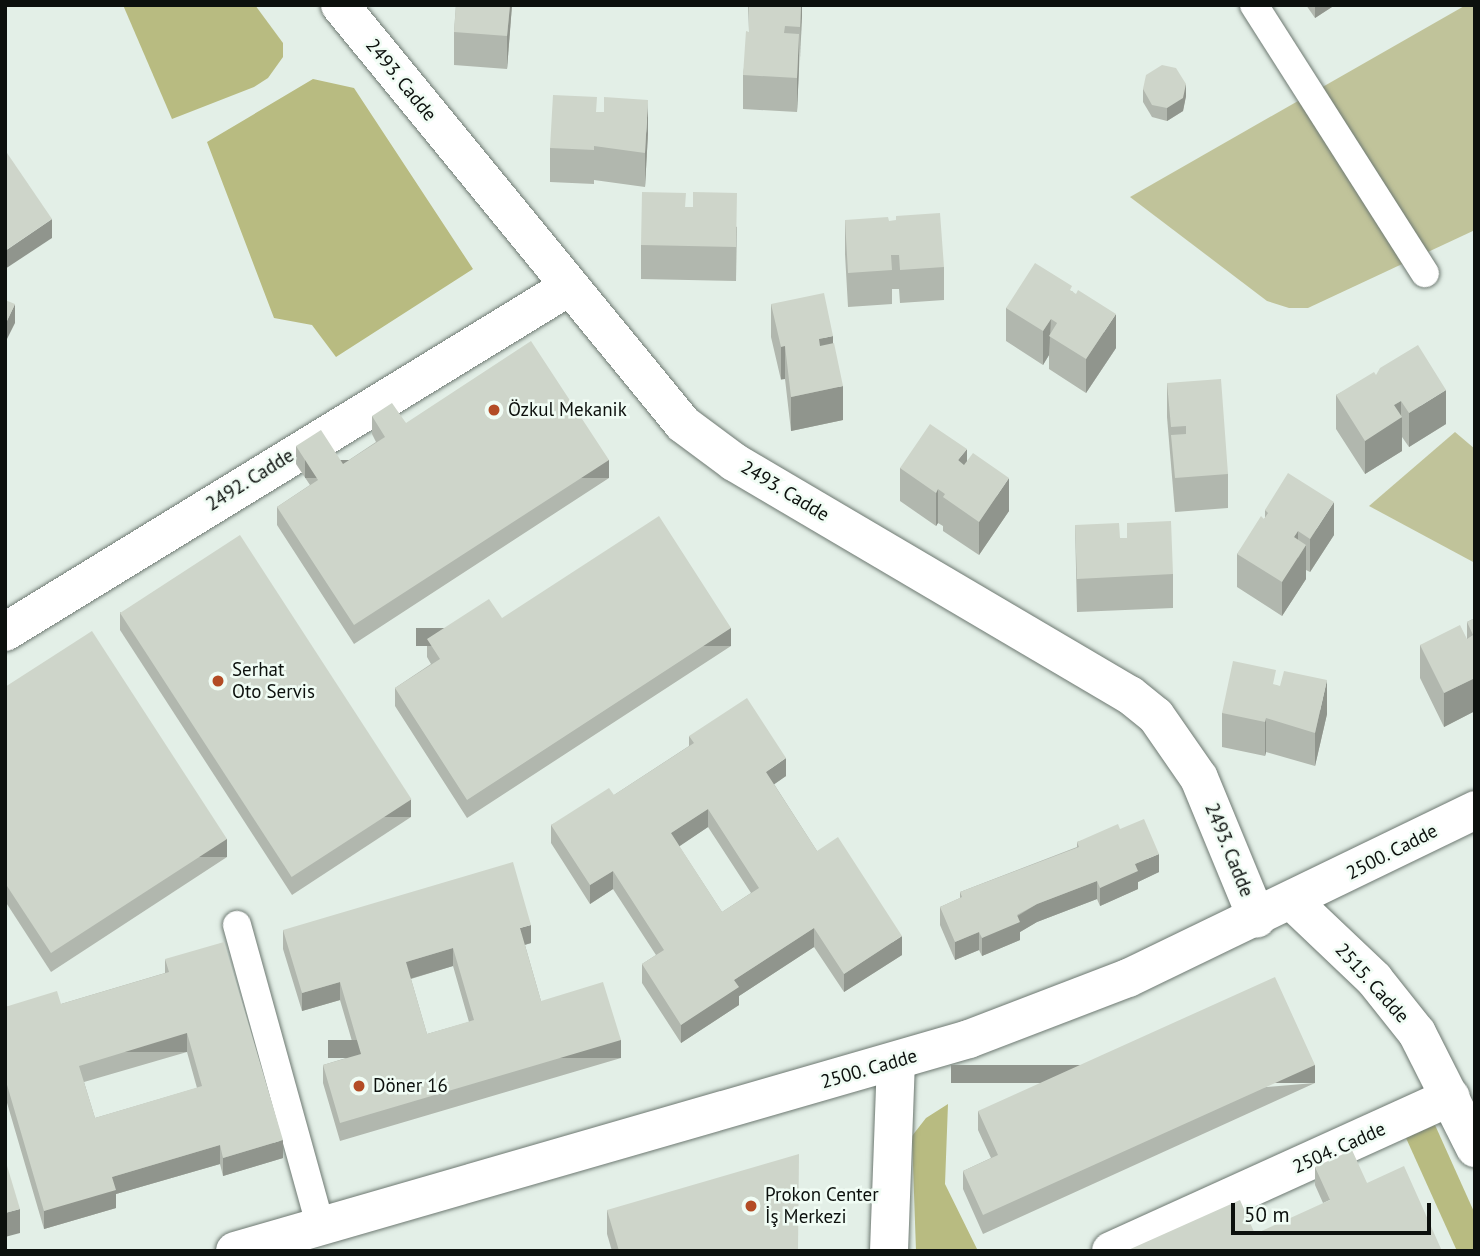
<!DOCTYPE html>
<meta charset="utf-8">
<style>
body{margin:0}
#map{position:relative;width:1480px;height:1256px;overflow:hidden;background:#e3efe7;font-family:"PT Sans",sans-serif}
div>[style]{position:absolute}
.green>*{inset:0;background:#c0c39a}
.forest>*{inset:0;background:#b8bb81}
.roads{filter:drop-shadow(0 0 2px #6e7972) drop-shadow(0 0 2px #6e7972)}
.street>*{height:28px;margin:-14px;padding:0 14px;transform-origin:14px;border-radius:14px;background:#fff}
.secondary>*{height:38px;margin:-19px;padding:0 19px;transform-origin:19px;border-radius:19px;background:#fff}
.wall>*{inset:0;background:#b1b7ae}
.shaded-wall>*{inset:0;background:#90958d;transform-origin:0 0}
.building>*{inset:0;background:#ced5ca;transform-origin:0 0}
.dots>*{width:19px;height:19px;translate:-50% -50%;box-sizing:border-box;border:4px solid #f0fcf4;border-radius:50%}
span{translate:-50% -50%;white-space:nowrap;text-align:center;line-height:1.15;-webkit-text-stroke:5px #f0fcf4;paint-order:stroke}
.street-label{font-size:19px;color:#0c100d}
.poi-label{font-size:19px;color:#0c100d}
.left{translate:0 -50%;text-align:left}
.frame{position:absolute;inset:0;border:7px solid #0c100d;pointer-events:none}
.scale{position:absolute;left:1231px;top:1203px;width:200px;height:32px;box-sizing:border-box;border:4px solid #0c100d;border-top:0;padding-left:9px;font-size:21px;line-height:24px;white-space:nowrap;color:#0c100d;-webkit-text-stroke:5px #f0fcf4;paint-order:stroke}
</style>
<div id="map">
<div class="green">
<i style="clip-path:polygon(1466px 5px,1475px 5px,1475px 230px,1308px 308px,1289px 308px,1267px 301px,1130px 197px)"></i>
<i style="clip-path:polygon(1455px 432px,1475px 449px,1475px 563px,1369px 506px)"></i>
</div>
<div class="forest">
<i style="clip-path:polygon(123px 5px,255px 5px,283px 43px,283px 57px,268px 78px,254px 87px,172px 119px)"></i>
<i style="clip-path:polygon(313px 79px,354px 88px,473px 269px,336px 357px,312px 325px,274px 318px,207px 142px)"></i>
<i style="clip-path:polygon(948px 1104px,945px 1184px,978px 1251px,916px 1251px,912px 1136px,926px 1118px)"></i>
<i style="clip-path:polygon(1435px 1125px,1475px 1214px,1475px 1251px,1457px 1251px,1406px 1138px)"></i>
</div>
<div class="roads">
<div class="street">
<i style="left:1254px;top:5px;width:318px;rotate:57.5deg"></i>
<i style="left:237px;top:925px;width:311px;rotate:74.5deg"></i>
</div>
<div class="secondary">
<i style="left:340px;top:5px;width:541px;rotate:50.7deg"></i>
<i style="left:683px;top:424px;width:64px;rotate:36.7deg"></i>
<i style="left:734px;top:462px;width:459px;rotate:30.5deg"></i>
<i style="left:1130px;top:695px;width:33px;rotate:39deg"></i>
<i style="left:1156px;top:716px;width:75px;rotate:55.3deg"></i>
<i style="left:1199px;top:778px;width:152px;rotate:67.6deg"></i>
<i style="left:5px;top:632px;width:659px;rotate:-31.47deg"></i>
<i style="left:1293px;top:902px;width:112px;rotate:43.5deg"></i>
<i style="left:1374px;top:979px;width:69px;rotate:51.5deg"></i>
<i style="left:1417px;top:1033px;width:129px;rotate:63.2deg"></i>
<i style="left:235px;top:1251px;width:764px;rotate:-16.11deg"></i>
<i style="left:969px;top:1039px;width:170px;rotate:-21deg"></i>
<i style="left:1128px;top:978px;width:386px;rotate:-25.8deg"></i>
<i style="left:889px;top:1251px;width:190px;rotate:-87.9deg"></i>
<i style="left:1111px;top:1251px;width:373px;rotate:-24.4deg"></i>
</div>
</div>
<div class="wall">
<i style="clip-path:polygon(456px 5px,512px 5px,507px 69px,454px 65px,454px 32px)"></i>
<i style="clip-path:polygon(748px 5px,802px 5px,797px 112px,743px 109px,743px 75px,749px 32px)"></i>
<i style="clip-path:polygon(1306px 5px,1335px 5px,1315px 18px)"></i>
<i style="clip-path:polygon(1143px 89px,1186px 96px,1183px 111px,1167px 121px,1152px 117px,1143px 102px)"></i>
<i style="clip-path:polygon(597px 112px,648px 133px,645px 187px,594px 180px,594px 184px,550px 182px,550px 148px)"></i>
<i style="clip-path:polygon(686px 207px,737px 227px,736px 281px,641px 279px,641px 245px)"></i>
<i style="clip-path:polygon(845px 220px,889px 221px,944px 267px,944px 300px,900px 303px,899px 289px,892px 289px,892px 304px,848px 307px,845px 254px)"></i>
<i style="clip-path:polygon(1072px 291px,1116px 348px,1086px 393px,1049px 369px,1049px 355px,1043px 365px,1006px 341px,1006px 308px)"></i>
<i style="clip-path:polygon(771px 304px,833px 343px,843px 420px,791px 431px,785px 379px,781px 380px,771px 337px)"></i>
<i style="clip-path:polygon(1376px 375px,1446px 424px,1409px 447px,1402px 437px,1402px 451px,1365px 474px,1336px 429px,1336px 395px)"></i>
<i style="clip-path:polygon(1167px 383px,1228px 474px,1228px 508px,1175px 512px,1167px 417px)"></i>
<i style="clip-path:polygon(372px 416px,406px 423px,609px 478px,354px 644px,277px 525px,277px 507px,310px 485px,296px 464px,296px 446px,343px 464px,376px 442px,372px 434px)"></i>
<i style="clip-path:polygon(967px 461px,1009px 511px,979px 555px,943px 531px,943px 526px,938px 523px,936px 526px,900px 501px,900px 468px)"></i>
<i style="clip-path:polygon(1265px 510px,1334px 535px,1310px 572px,1306px 570px,1306px 579px,1282px 616px,1237px 587px,1237px 554px,1265px 518px)"></i>
<i style="clip-path:polygon(1127px 523px,1173px 574px,1173px 608px,1077px 612px,1075px 525px,1120px 538px,1127px 538px)"></i>
<i style="clip-path:polygon(120px 612px,411px 817px,292px 895px,120px 630px)"></i>
<i style="clip-path:polygon(502px 618px,731px 646px,467px 818px,395px 706px,395px 688px,431px 664px,427px 657px,427px 639px)"></i>
<i style="clip-path:polygon(1475px 618px,1475px 711px,1444px 727px,1420px 678px,1420px 645px,1467px 639px,1467px 622px)"></i>
<i style="clip-path:polygon(1276px 685px,1327px 714px,1315px 766px,1266px 752px,1265px 756px,1222px 747px,1222px 713px)"></i>
<i style="clip-path:polygon(5px 687px,227px 857px,51px 972px,5px 901px)"></i>
<i style="clip-path:polygon(evenodd,689px 736px,786px 776px,774px 784px,817px 851px,902px 955px,844px 992px,814px 947px,739px 996px,739px 1005px,681px 1043px,642px 983px,642px 964px,656px 955px,613px 889px,590px 904px,551px 843px,551px 825px,614px 795px,689px 746px,689px 736px,708px 827px,751px 893px,722px 912px,679px 846px,708px 827px)"></i>
<i style="clip-path:polygon(1120px 829px,1159px 872px,1138px 882px,1138px 889px,1100px 906px,1097px 899px,1037px 922px,1020px 932px,1020px 940px,982px 956px,979px 950px,955px 960px,940px 925px,940px 907px,960px 898px,960px 892px,1077px 847px,1077px 842px)"></i>
<i style="clip-path:polygon(evenodd,283px 930px,531px 943px,525px 945px,541px 1001px,621px 1058px,340px 1141px,323px 1083px,323px 1065px,356px 1055px,340px 1000px,302px 1011px,283px 949px,283px 930px,453px 966px,469px 1022px,427px 1034px,411px 979px,453px 966px)"></i>
<i style="clip-path:polygon(evenodd,165px 959px,283px 1158px,223px 1176px,220px 1164px,116px 1194px,116px 1208px,44px 1229px,5px 1096px,5px 1007px,61px 1004px,165px 973px,165px 959px,187px 1052px,197px 1088px,95px 1118px,84px 1082px,187px 1052px)"></i>
<i style="clip-path:polygon(1315px 1083px,983px 1234px,963px 1189px,963px 1171px,991px 1158px,978px 1130px,978px 1111px)"></i>
<i style="clip-path:polygon(1315px 1167px,1367px 1183px,1255px 1234px,1323px 1203px,1315px 1185px)"></i>
<i style="clip-path:polygon(607px 1210px,798px 1251px,612px 1251px,607px 1234px)"></i>
</div>
<div class="shaded-wall">
<i style="clip-path:polygon(510px 5px,512px 5px,507px 69px,507px 36px)"></i>
<i style="clip-path:polygon(801px 5px,802px 5px,802px 16px,800px 60px)"></i>
<i style="clip-path:polygon(1315px 5px,1335px 5px,1315px 18px)"></i>
<i style="clip-path:polygon(799px 34px,799px 67px,797px 112px,797px 78px)"></i>
<i style="clip-path:polygon(1186px 84px,1186px 96px,1183px 111px,1167px 121px,1167px 108px)"></i>
<i style="clip-path:polygon(648px 100px,648px 133px,645px 187px,645px 153px)"></i>
<i style="clip-path:polygon(52px 219px,52px 238px,5px 269px,5px 251px)"></i>
<i style="clip-path:polygon(15px 304px,15px 323px,5px 343px,5px 325px)"></i>
<i style="clip-path:polygon(1116px 314px,1116px 348px,1086px 393px,1086px 359px)"></i>
<i style="clip-path:polygon(1051px 319px,1049px 355px,1043px 365px,1043px 331px)"></i>
<i style="clip-path:polygon(833px 336px,833px 369px,819px 372px,819px 339px)"></i>
<i style="left:785px;top:346px;width:33px;height:4px;rotate:90deg"></i>
<i style="clip-path:polygon(843px 386px,843px 420px,791px 431px,791px 397px)"></i>
<i style="clip-path:polygon(1446px 390px,1446px 424px,1409px 447px,1409px 413px)"></i>
<i style="clip-path:polygon(1401px 401px,1401px 418px,1402px 417px,1402px 451px,1365px 474px,1365px 441px,1394px 405px)"></i>
<i style="clip-path:polygon(967px 449px,967px 482px,958px 460px)"></i>
<i style="left:609px;top:460px;width:18px;height:304px;rotate:90deg"></i>
<i style="clip-path:polygon(1009px 478px,1009px 511px,979px 555px,979px 522px)"></i>
<i style="clip-path:polygon(938px 489px,938px 523px,936px 526px,936px 493px)"></i>
<i style="clip-path:polygon(1334px 502px,1334px 535px,1310px 572px,1310px 539px)"></i>
<i style="clip-path:polygon(1298px 531px,1298px 558px,1306px 545px,1306px 579px,1282px 616px,1282px 582px,1294px 537px)"></i>
<i style="left:731px;top:628px;width:18px;height:315px;rotate:90deg"></i>
<i style="clip-path:polygon(1475px 678px,1475px 711px,1444px 727px,1444px 693px)"></i>
<i style="clip-path:polygon(1327px 680px,1327px 714px,1315px 766px,1315px 733px)"></i>
<i style="clip-path:polygon(1266px 718px,1266px 752px,1265px 756px,1265px 722px)"></i>
<i style="clip-path:polygon(786px 758px,786px 776px,766px 790px,766px 772px)"></i>
<i style="left:411px;top:799px;width:18px;height:142px;rotate:90deg"></i>
<i style="clip-path:polygon(708px 809px,708px 827px,671px 852px,671px 833px)"></i>
<i style="left:227px;top:839px;width:18px;height:210px;rotate:90deg"></i>
<i style="clip-path:polygon(1159px 854px,1159px 872px,1138px 882px,1138px 889px,1100px 906px,1100px 888px,1135px 864px)"></i>
<i style="clip-path:polygon(613px 871px,613px 889px,590px 904px,590px 885px)"></i>
<i style="clip-path:polygon(1097px 881px,1097px 899px,1037px 922px,1020px 932px,1020px 940px,982px 956px,982px 938px,1037px 904px)"></i>
<i style="clip-path:polygon(531px 925px,531px 943px,520px 946px,520px 928px)"></i>
<i style="clip-path:polygon(814px 928px,814px 947px,739px 996px,739px 1005px,681px 1043px,681px 1025px,734px 980px)"></i>
<i style="clip-path:polygon(979px 932px,979px 950px,955px 960px,955px 942px)"></i>
<i style="clip-path:polygon(902px 936px,902px 955px,844px 992px,844px 974px)"></i>
<i style="clip-path:polygon(453px 948px,453px 966px,406px 980px,406px 962px)"></i>
<i style="clip-path:polygon(340px 982px,340px 1000px,302px 1011px,302px 993px)"></i>
<i style="left:187px;top:1033px;width:19px;height:113px;rotate:90deg"></i>
<i style="left:621px;top:1040px;width:18px;height:293px;rotate:90deg"></i>
<i style="left:1315px;top:1065px;width:18px;height:364px;rotate:90deg"></i>
<i style="clip-path:polygon(283px 1140px,283px 1158px,223px 1176px,223px 1158px)"></i>
<i style="clip-path:polygon(220px 1145px,220px 1164px,116px 1194px,116px 1208px,44px 1229px,44px 1211px,112px 1177px)"></i>
<i style="clip-path:polygon(20px 1209px,20px 1233px,5px 1237px,5px 1213px)"></i>
</div>
<div class="building">
<i style="clip-path:polygon(456px 5px,510px 5px,507px 36px,454px 32px)"></i>
<i style="clip-path:polygon(749px 5px,801px 5px,800px 27px,785px 26px,784px 33px,799px 34px,797px 78px,743px 75px,746px 31px,749px 32px)"></i>
<i style="clip-path:polygon(1162px 65px,1176px 68px,1186px 84px,1183px 98px,1167px 108px,1152px 105px,1143px 89px,1146px 75px)"></i>
<i style="clip-path:polygon(553px 95px,597px 97px,596px 112px,604px 112px,604px 97px,648px 100px,645px 153px,594px 146px,594px 150px,550px 148px)"></i>
<i style="clip-path:polygon(5px 150px,52px 219px,5px 251px)"></i>
<i style="clip-path:polygon(642px 192px,686px 193px,685px 207px,693px 207px,693px 192px,737px 193px,736px 247px,641px 245px)"></i>
<i style="clip-path:polygon(940px 213px,944px 267px,900px 270px,899px 255px,891px 255px,892px 270px,848px 273px,845px 220px,888px 217px,889px 221px,896px 220px,896px 216px)"></i>
<i style="clip-path:polygon(1035px 263px,1072px 286px,1070px 290px,1076px 294px,1078px 290px,1116px 314px,1086px 359px,1049px 336px,1057px 323px,1051px 319px,1043px 331px,1006px 308px)"></i>
<i style="clip-path:polygon(824px 293px,833px 336px,819px 339px,820px 346px,834px 343px,843px 386px,791px 397px,785px 346px,781px 347px,771px 304px)"></i>
<i style="clip-path:polygon(5px 300px,15px 304px,5px 325px)"></i>
<i style="clip-path:polygon(531px 341px,609px 460px,354px 625px,277px 507px,318px 480px,296px 446px,321px 430px,343px 464px,385px 437px,372px 416px,392px 403px,406px 423px)"></i>
<i style="clip-path:polygon(1418px 345px,1446px 390px,1409px 413px,1401px 401px,1394px 405px,1402px 417px,1365px 441px,1336px 395px,1374px 372px,1376px 375px,1380px 368px)"></i>
<i style="clip-path:polygon(1221px 379px,1228px 474px,1175px 478px,1171px 435px,1186px 434px,1186px 426px,1171px 427px,1167px 383px)"></i>
<i style="clip-path:polygon(930px 424px,967px 449px,958px 460px,964px 465px,973px 453px,1009px 478px,979px 522px,943px 497px,945px 494px,938px 489px,936px 493px,900px 468px)"></i>
<i style="clip-path:polygon(1288px 473px,1334px 502px,1310px 539px,1298px 531px,1294px 537px,1306px 545px,1282px 582px,1237px 554px,1261px 516px,1264px 519px,1268px 513px,1265px 510px)"></i>
<i style="clip-path:polygon(659px 516px,731px 628px,467px 800px,395px 688px,440px 659px,427px 639px,489px 599px,502px 618px)"></i>
<i style="clip-path:polygon(1171px 521px,1173px 574px,1077px 579px,1075px 525px,1119px 523px,1120px 538px,1127px 538px,1127px 523px)"></i>
<i style="left:240px;top:535px;width:315px;height:143px;rotate:57deg"></i>
<i style="clip-path:polygon(1475px 618px,1475px 678px,1444px 693px,1420px 645px,1460px 625px,1467px 639px,1473px 635px,1467px 622px)"></i>
<i style="clip-path:polygon(92px 631px,227px 839px,51px 953px,5px 883px,5px 687px)"></i>
<i style="clip-path:polygon(1233px 661px,1276px 670px,1273px 684px,1280px 686px,1284px 671px,1327px 680px,1315px 733px,1266px 718px,1265px 722px,1222px 713px)"></i>
<i style="clip-path:polygon(evenodd,747px 698px,786px 758px,766px 772px,817px 851px,838px 837px,902px 936px,844px 974px,814px 928px,734px 980px,739px 987px,681px 1025px,642px 964px,664px 950px,613px 871px,590px 885px,551px 825px,609px 788px,614px 795px,694px 743px,689px 736px,747px 698px,708px 809px,759px 888px,722px 912px,671px 833px,708px 809px)"></i>
<i style="clip-path:polygon(1144px 819px,1159px 854px,1135px 864px,1138px 871px,1100px 888px,1097px 881px,1037px 904px,1017px 915px,1020px 922px,982px 938px,979px 932px,955px 942px,940px 907px,962px 897px,960px 892px,1079px 847px,1077px 842px,1118px 824px,1120px 829px)"></i>
<i style="clip-path:polygon(evenodd,513px 862px,531px 925px,520px 928px,541px 1001px,603px 982px,621px 1040px,340px 1123px,323px 1065px,361px 1054px,340px 982px,302px 993px,283px 930px,513px 862px,453px 948px,474px 1020px,427px 1034px,406px 962px,453px 948px)"></i>
<i style="clip-path:polygon(evenodd,224px 942px,283px 1140px,223px 1158px,220px 1145px,112px 1177px,116px 1190px,44px 1211px,5px 1078px,5px 1007px,57px 991px,61px 1004px,169px 972px,165px 959px,224px 942px,187px 1033px,202px 1086px,95px 1118px,79px 1066px,187px 1033px)"></i>
<i style="clip-path:polygon(1275px 977px,1315px 1065px,983px 1215px,963px 1171px,998px 1155px,978px 1111px)"></i>
<i style="clip-path:polygon(1352px 1150px,1367px 1183px,1404px 1166px,1442px 1251px,1126px 1251px,1240px 1200px,1255px 1234px,1330px 1200px,1315px 1167px)"></i>
<i style="clip-path:polygon(799px 1154px,798px 1251px,619px 1251px,607px 1210px)"></i>
<i style="clip-path:polygon(5px 1159px,20px 1209px,5px 1213px)"></i>
</div>
<div class="dots">
<i style="left:494px;top:410px;background:#b34c25"></i>
<i style="left:218px;top:681px;background:#b34c25"></i>
<i style="left:359px;top:1086px;background:#b34c25"></i>
<i style="left:751px;top:1206px;background:#b34c25"></i>
</div>
<div class="street-label">
<span style="left:401px;top:80px;rotate:51deg">2493. Cadde</span>
<span style="left:250px;top:480px;rotate:-32deg">2492. Cadde</span>
<span style="left:785px;top:491px;rotate:31deg">2493. Cadde</span>
<span style="left:1229px;top:850px;rotate:68deg">2493. Cadde</span>
<span style="left:1392px;top:852px;rotate:-27deg">2500. Cadde</span>
<span style="left:1372px;top:983px;rotate:48deg">2515. Cadde</span>
<span style="left:869px;top:1069px;rotate:-16deg">2500. Cadde</span>
<span style="left:1339px;top:1148px;rotate:-24deg">2504. Cadde</span>
</div>
<div class="poi-label">
<span class="left" style="left:508px;top:410px">Özkul Mekanik</span>
<span class="left" style="left:232px;top:681px">Serhat<br>Oto Servis</span>
<span class="left" style="left:373px;top:1086px">Döner 16</span>
<span class="left" style="left:765px;top:1206px">Prokon Center<br>İş Merkezi</span>
</div>
<div class="frame"></div>
<div class="scale">50 m</div>
</div>
